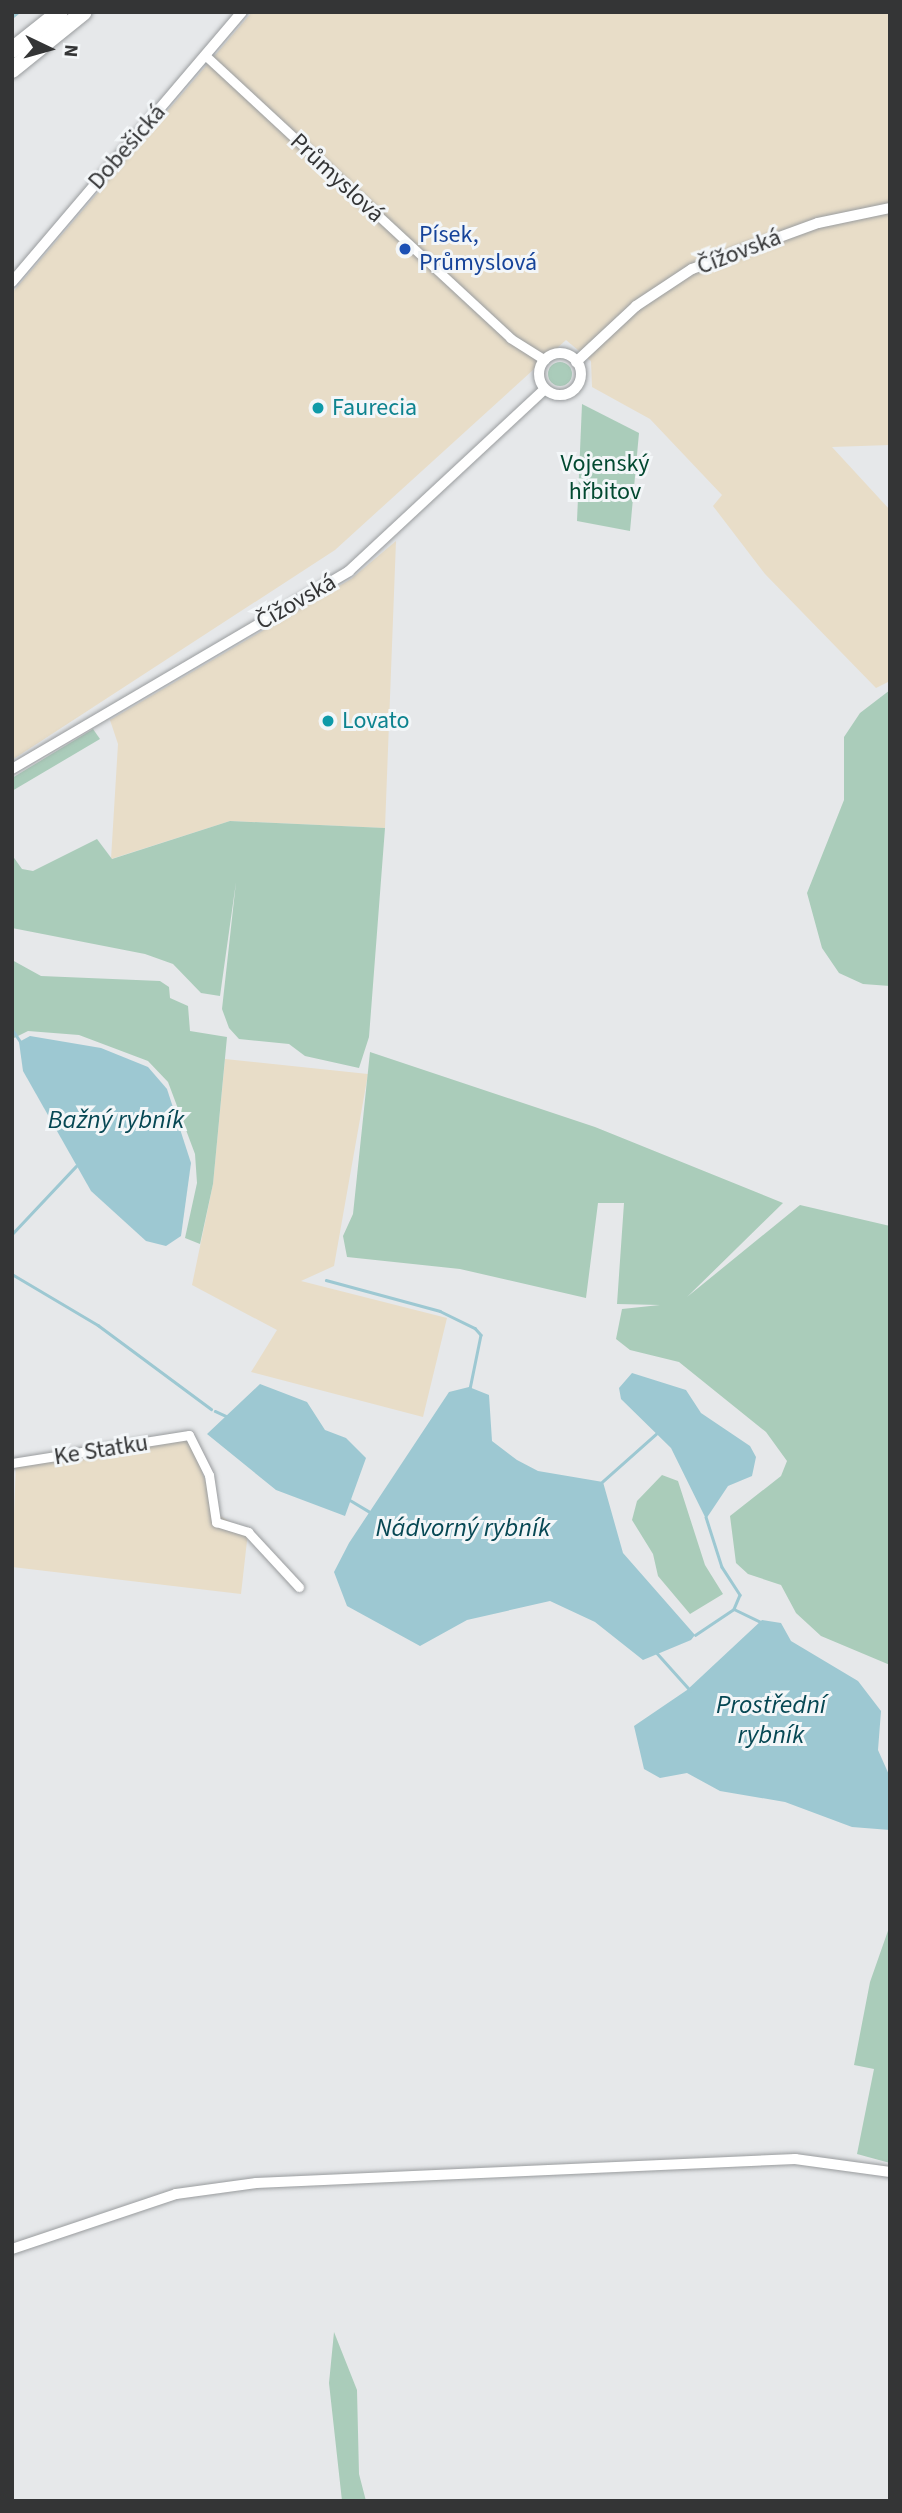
<!DOCTYPE html>
<meta charset="utf-8">
<style>
body{margin:0}
#map{position:relative;width:902px;height:2513px;overflow:hidden;background:#e6e8ea;font-family:"Source Sans 3",sans-serif}
div>[style]{position:absolute}
.industrial>*{inset:0;background:#e8ddc8}
.green>*{inset:0;background:#aaccba}
.round{border-radius:50%}
.water>*{inset:0;background:#9dc8d2}
.stream>*{height:2.5px;margin:-1.25px;padding:0 1.25px;transform-origin:1.25px;border-radius:1.25px;background:#9dc8d2}
.roads{filter:drop-shadow(0 0 2px #999c9e) drop-shadow(0 0 2px #999c9e)}
.minor>*{height:9px;margin:-4.5px;padding:0 4.5px;transform-origin:4.5px;border-radius:4.5px;background:#fff}
.tertiary>*{height:10px;margin:-5px;padding:0 5px;transform-origin:5px;border-radius:5px;background:#fff}
.tertiary>.ring{margin:-5px;padding:0;box-sizing:content-box;background:none;border:10px solid #fff;border-radius:50%}
.trunk>*{height:16px;margin:-8px;padding:0 8px;transform-origin:8px;border-radius:8px;background:#fff}
.dots>*{width:19px;height:19px;translate:-50% -50%;box-sizing:border-box;border:4px solid #f3f6f8;border-radius:50%}
span{translate:-50% -50%;white-space:nowrap;text-align:center;line-height:1.15;-webkit-text-stroke:6px #f3f6f8;paint-order:stroke}
.street-label{font-size:24px;color:#343536}
.transit-label{font-size:24px;color:#164399}
.left{translate:0 -50%;text-align:left}
.culture-label{font-size:24px;color:#0d838f}
.park-label{font-size:24px;color:#024930}
.water-label{font-size:26px;color:#074854;font-style:italic}
.frame{position:absolute;inset:0;border:14px solid #343536;pointer-events:none}
.north{position:absolute;left:14px;top:14px;width:70px;height:70px;-webkit-text-stroke:5px #f3f6f8;paint-order:stroke;rotate:95deg;font-size:19px;font-weight:700;line-height:28px;text-align:center;color:#343536}
.north::after{content:'';display:block;margin:auto;width:24px;height:32px;background:#343536;clip-path:polygon(50% 0,100% 100%,50% 72%,0 100%)}
</style>
<div id="map">
<div class="industrial">
<i style="clip-path:polygon(252px 12px,890px 12px,890px 445px,832px 447px,890px 510px,890px 681px,876px 688px,765px 574px,713px 506px,722px 495px,650px 419px,592px 387px,591px 361px,566px 340px,335px 550px,12px 760px,12px 293px)"></i>
<i style="clip-path:polygon(396px 541px,385px 828px,230px 821px,111px 859px,118px 744px,110px 720px,351px 579px)"></i>
<i style="clip-path:polygon(225px 1059px,368px 1074px,334px 1266px,301px 1281px,447px 1318px,423px 1417px,251px 1372px,277px 1330px,192px 1285px,213px 1184px)"></i>
<i style="clip-path:polygon(189px 1435px,217px 1514px,248px 1532px,241px 1594px,12px 1567px,16px 1463px)"></i>
</div>
<div class="green">
<i class="round" style="left:548px;top:362px;width:24px;height:24px"></i>
<i style="clip-path:polygon(582px 404px,639px 433px,630px 531px,577px 521px)"></i>
<i style="clip-path:polygon(890px 690px,890px 986px,863px 984px,839px 973px,822px 948px,807px 893px,844px 800px,844px 737px,860px 713px)"></i>
<i style="clip-path:polygon(93px 729px,100px 739px,12px 791px,12px 778px)"></i>
<i style="clip-path:polygon(230px 821px,385px 828px,369px 1037px,359px 1068px,305px 1056px,289px 1044px,239px 1039px,229px 1028px,222px 1009px,236px 882px,220px 996px,201px 993px,173px 964px,145px 954px,12px 928px,12px 855px,22px 869px,33px 871px,97px 839px,112px 859px)"></i>
<i style="clip-path:polygon(12px 960px,41px 976px,160px 981px,169px 987px,170px 998px,188px 1006px,190px 1031px,227px 1037px,213px 1184px,200px 1244px,185px 1238px,197px 1183px,195px 1154px,168px 1082px,148px 1061px,79px 1035px,28px 1031px,12px 1039px)"></i>
<i style="clip-path:polygon(370px 1052px,595px 1127px,783px 1203px,687px 1297px,800px 1205px,890px 1226px,890px 1665px,821px 1636px,796px 1613px,781px 1585px,748px 1574px,736px 1563px,730px 1516px,781px 1476px,787px 1461px,766px 1432px,679px 1362px,630px 1350px,616px 1339px,622px 1309px,660px 1305px,617px 1304px,624px 1203px,598px 1203px,586px 1298px,460px 1269px,347px 1257px,343px 1236px,353px 1214px)"></i>
<i style="clip-path:polygon(662px 1475px,678px 1481px,705px 1565px,723px 1594px,690px 1614px,658px 1576px,653px 1554px,632px 1520px,637px 1501px)"></i>
<i style="clip-path:polygon(890px 1925px,890px 2163px,857px 2154px,874px 2069px,854px 2065px,870px 1982px)"></i>
<i style="clip-path:polygon(334px 2332px,357px 2390px,359px 2474px,366px 2501px,342px 2501px,329px 2383px)"></i>
</div>
<div class="water">
<i style="clip-path:polygon(30px 1036px,101px 1048px,148px 1067px,167px 1089px,191px 1163px,181px 1236px,166px 1246px,146px 1241px,91px 1191px,23px 1071px,19px 1042px)"></i>
<i style="clip-path:polygon(632px 1373px,686px 1390px,701px 1413px,750px 1446px,756px 1457px,752px 1476px,728px 1486px,706px 1519px,671px 1448px,621px 1399px,619px 1388px)"></i>
<i style="clip-path:polygon(260px 1384px,307px 1402px,325px 1430px,346px 1438px,366px 1458px,345px 1516px,276px 1490px,207px 1434px)"></i>
<i style="clip-path:polygon(469px 1387px,489px 1395px,492px 1441px,517px 1460px,538px 1471px,603px 1482px,623px 1553px,695px 1635px,691px 1640px,643px 1660px,595px 1622px,550px 1601px,467px 1620px,420px 1646px,347px 1606px,334px 1572px,349px 1543px,449px 1392px)"></i>
<i style="clip-path:polygon(762px 1620px,781px 1623px,791px 1641px,858px 1681px,881px 1711px,878px 1750px,890px 1777px,890px 1830px,852px 1827px,785px 1802px,720px 1791px,687px 1773px,660px 1778px,644px 1769px,634px 1726px,687px 1690px)"></i>
</div>
<div class="stream">
<i style="left:12px;top:17px;width:8px;rotate:-40deg"></i>
<i style="left:12px;top:1029px;width:18px;rotate:56deg"></i>
<i style="left:12px;top:1234px;width:93px;rotate:-46.7deg"></i>
<i style="left:12px;top:1274px;width:100px;rotate:30.7deg"></i>
<i style="left:98px;top:1325px;width:141px;rotate:36.6deg"></i>
<i style="left:326px;top:1280px;width:118px;rotate:15.2deg"></i>
<i style="left:440px;top:1311px;width:39px;rotate:26deg"></i>
<i style="left:475px;top:1328px;width:9px;rotate:49deg"></i>
<i style="left:481px;top:1335px;width:55px;rotate:101.5deg"></i>
<i style="left:215px;top:1411px;width:12px;rotate:24deg"></i>
<i style="left:602px;top:1482px;width:74px;rotate:-41.7deg"></i>
<i style="left:350px;top:1500px;width:26px;rotate:31deg"></i>
<i style="left:706px;top:1517px;width:52px;rotate:72.3deg"></i>
<i style="left:722px;top:1567px;width:33px;rotate:57deg"></i>
<i style="left:740px;top:1595px;width:15px;rotate:113deg"></i>
<i style="left:695px;top:1635px;width:47px;rotate:-33.7deg"></i>
<i style="left:734px;top:1609px;width:32px;rotate:26deg"></i>
<i style="left:657px;top:1653px;width:50px;rotate:48.3deg"></i>
</div>
<div class="roads">
<div class="minor">
<i style="left:206px;top:56px;width:415px;rotate:42.8deg"></i>
<i style="left:510px;top:338px;width:41px;rotate:32.2deg"></i>
<i style="left:12px;top:1463px;width:179px;rotate:-9deg"></i>
<i style="left:189px;top:1435px;width:45px;rotate:63.4deg"></i>
<i style="left:209px;top:1475px;width:48px;rotate:81.5deg"></i>
<i style="left:216px;top:1522px;width:34px;rotate:17deg"></i>
<i style="left:248px;top:1532px;width:75px;rotate:47.2deg"></i>
</div>
<div class="tertiary">
<i style="left:12px;top:282px;width:355px;rotate:-49.6deg"></i>
<i class="ring" style="left:539px;top:353px;width:32px;height:32px"></i>
<i style="left:576px;top:362px;width:82px;rotate:-43deg"></i>
<i style="left:636px;top:306px;width:67px;rotate:-33.5deg"></i>
<i style="left:692px;top:269px;width:134px;rotate:-20.1deg"></i>
<i style="left:818px;top:223px;width:74px;rotate:-11.8deg"></i>
<i style="left:12px;top:769px;width:391px;rotate:-30.4deg"></i>
<i style="left:349px;top:571px;width:267px;rotate:-42.9deg"></i>
<i style="left:12px;top:2249px;width:173px;rotate:-18.5deg"></i>
<i style="left:176px;top:2194px;width:81px;rotate:-7.8deg"></i>
<i style="left:256px;top:2183px;width:540px;rotate:-2.55deg"></i>
<i style="left:795px;top:2159px;width:96px;rotate:7.8deg"></i>
</div>
<div class="trunk">
<i style="left:12px;top:50px;width:61px;rotate:-38.4deg"></i>
<i style="left:12px;top:70px;width:92px;rotate:-38.9deg"></i>
</div>
</div>
<div class="dots">
<i style="left:405px;top:249px;background:#1a4fb4"></i>
<i style="left:318px;top:408px;background:#0f9aa8"></i>
<i style="left:328px;top:721px;background:#0f9aa8"></i>
</div>
<div class="street-label">
<span style="left:127px;top:147px;rotate:-49deg">Dobešická</span>
<span style="left:337px;top:178px;rotate:43deg">Průmyslová</span>
<span style="left:739px;top:252px;rotate:-21deg">Čížovská</span>
<span style="left:296px;top:602px;rotate:-30deg">Čížovská</span>
<span style="left:101px;top:1450px;rotate:-9deg">Ke Statku</span>
</div>
<div class="transit-label">
<span class="left" style="left:419px;top:249px">Písek,<br>Průmyslová</span>
</div>
<div class="culture-label">
<span class="left" style="left:332px;top:408px">Faurecia</span>
<span class="left" style="left:342px;top:721px">Lovato</span>
</div>
<div class="park-label">
<span style="left:605px;top:478px">Vojenský<br>hřbitov</span>
</div>
<div class="water-label">
<span style="left:116px;top:1120px">Bažný rybník</span>
<span style="left:463px;top:1528px">Nádvorný rybník</span>
<span style="left:771px;top:1720px">Prostřední<br>rybník</span>
</div>
<div class="frame"></div>
<div class="north">N</div>
</div>
